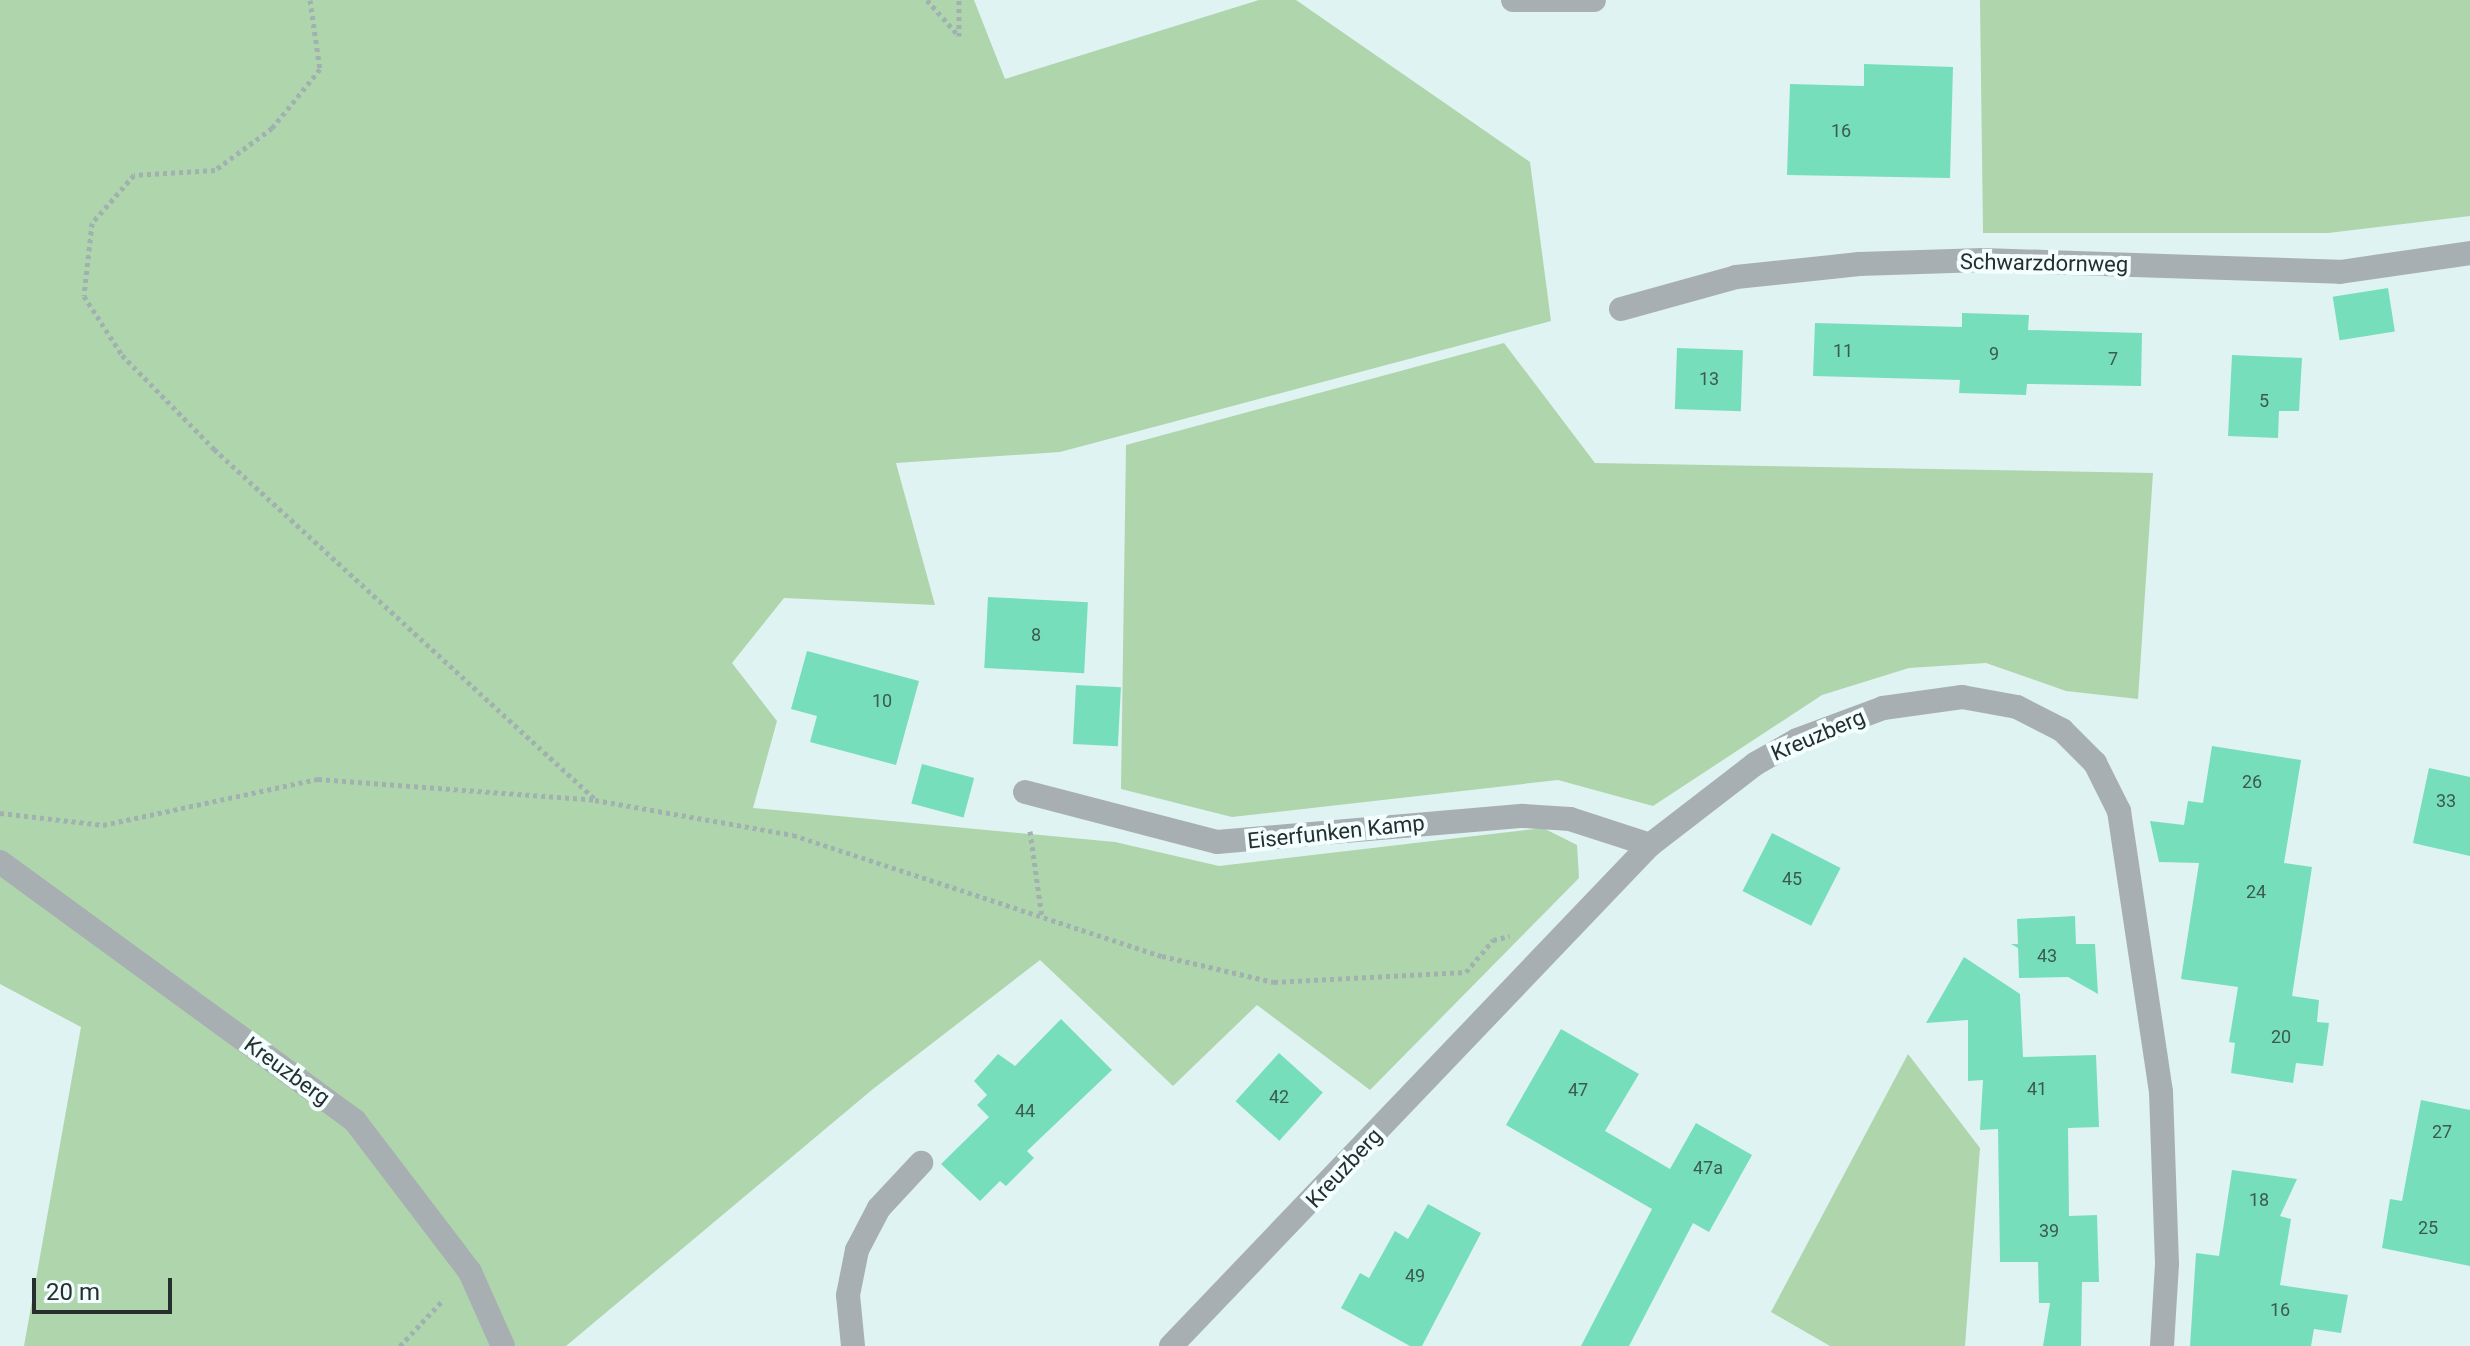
<!DOCTYPE html>
<style>
body{margin:0}
#map{position:relative;width:2470px;height:1346px;overflow:hidden;background:#dff3f2;font-family:Roboto,sans-serif}
div>[style]{position:absolute}
.green>*{inset:0;background:#afd5ad}
.building>*{inset:0;background:#77debb;transform-origin:0 0}
.path>*{height:5px;margin-top:-2.5px;transform-origin:0;background:repeating-linear-gradient(90deg,#a1b1b0 0 4px,transparent 0 8px)}
.service>*{height:24px;margin:-12px;padding:0 12px;transform-origin:12px;border-radius:12px;background:#a8afb2}
.minor>*{height:24px;margin:-12px;padding:0 12px;transform-origin:12px;border-radius:12px;background:#a8afb2}
span{translate:-50% -50%;white-space:nowrap;text-align:center;line-height:1.15;-webkit-text-stroke:8px #f3fefe;paint-order:stroke}
.number-label{font-size:18px;color:#3b5a51}
.number-label span{-webkit-text-stroke-width:0}
.street-label{font-size:22px;color:#272e2e}
.scale{position:absolute;left:32px;top:1278px;width:140px;height:36px;box-sizing:border-box;border:4px solid #272e2e;border-top:0;padding-left:10px;font-size:24px;line-height:28px;white-space:nowrap;color:#272e2e;-webkit-text-stroke:6px #f3fefe;paint-order:stroke}
</style>
<div id="map">
<div class="green">
<i style="clip-path:polygon(0 0,974px 0,1005px 79px,1259px 0,1296px 0,1530px 162px,1551px 321px,1060px 452px,896px 463px,935px 605px,784px 598px,732px 663px,777px 721px,753px 808px,1115px 842px,1219px 866px,1543px 828px,1577px 845px,1579px 878px,1370px 1090px,1257px 1005px,1173px 1086px,1040px 960px,873px 1089px,566px 1346px,24px 1346px,81px 1027px,0 984px)"></i>
<i style="clip-path:polygon(1980px 0,2470px 0,2470px 216px,2328px 233px,1983px 233px)"></i>
<i style="clip-path:polygon(1504px 343px,1595px 463px,2153px 473px,2138px 699px,2066px 691px,1986px 663px,1909px 668px,1822px 695px,1653px 806px,1558px 780px,1232px 817px,1121px 789px,1126px 445px)"></i>
<i style="clip-path:polygon(1908px 1054px,1980px 1148px,1965px 1346px,1830px 1346px,1771px 1312px)"></i>
</div>
<div class="building">
<i style="clip-path:polygon(1864px 64px,1953px 67px,1950px 178px,1787px 175px,1790px 84px,1864px 86px)"></i>
<i style="left:2388px;top:288px;width:44px;height:56px;rotate:81deg"></i>
<i style="clip-path:polygon(1962px 313px,2029px 315px,2028px 330px,2142px 333px,2141px 386px,2027px 384px,2026px 395px,1959px 393px,1960px 380px,1813px 376px,1815px 323px,1962px 327px)"></i>
<i style="left:1677px;top:348px;width:66px;height:61px;rotate:2deg"></i>
<i style="clip-path:polygon(2232px 355px,2302px 358px,2299px 411px,2279px 411px,2278px 438px,2228px 436px)"></i>
<i style="left:988px;top:597px;width:100px;height:71px;rotate:3deg"></i>
<i style="clip-path:polygon(807px 651px,919px 681px,896px 765px,810px 742px,817px 716px,791px 709px)"></i>
<i style="left:1076px;top:685px;width:45px;height:59px;rotate:3deg"></i>
<i style="clip-path:polygon(2212px 746px,2301px 760px,2284px 863px,2312px 867px,2292px 996px,2319px 1000px,2317px 1022px,2329px 1023px,2323px 1066px,2296px 1063px,2293px 1083px,2231px 1073px,2235px 1043px,2229px 1042px,2238px 987px,2181px 979px,2199px 863px,2159px 862px,2150px 821px,2184px 825px,2188px 801px,2203px 803px)"></i>
<i style="left:922px;top:764px;width:54px;height:41px;rotate:15deg"></i>
<i style="clip-path:polygon(2429px 768px,2470px 777px,2470px 856px,2413px 843px)"></i>
<i style="left:1772px;top:833px;width:77px;height:65px;rotate:27deg"></i>
<i style="clip-path:polygon(2075px 916px,2076px 944px,2095px 944px,2098px 994px,2068px 977px,2019px 978px,2018px 948px,2011px 944px,2018px 944px,2017px 919px)"></i>
<i style="clip-path:polygon(1964px 957px,2020px 994px,2023px 1057px,2096px 1055px,2099px 1127px,2068px 1128px,2069px 1216px,2097px 1215px,2099px 1282px,2082px 1282px,2081px 1346px,2043px 1346px,2050px 1303px,2039px 1303px,2038px 1262px,2000px 1262px,1998px 1129px,1980px 1130px,1983px 1080px,1968px 1081px,1968px 1020px,1926px 1023px)"></i>
<i style="clip-path:polygon(1061px 1019px,1112px 1070px,1027px 1151px,1034px 1158px,1006px 1186px,1000px 1181px,980px 1201px,941px 1164px,989px 1117px,977px 1105px,987px 1095px,974px 1081px,998px 1054px,1015px 1066px)"></i>
<i style="clip-path:polygon(1561px 1029px,1639px 1074px,1605px 1131px,1670px 1169px,1696px 1123px,1752px 1155px,1709px 1232px,1693px 1223px,1629px 1346px,1581px 1346px,1652px 1209px,1506px 1125px)"></i>
<i style="left:1279px;top:1053px;width:59px;height:65px;rotate:42deg"></i>
<i style="clip-path:polygon(2421px 1100px,2470px 1110px,2470px 1266px,2382px 1248px,2390px 1199px,2402px 1201px)"></i>
<i style="clip-path:polygon(2232px 1170px,2297px 1179px,2280px 1216px,2291px 1219px,2280px 1285px,2348px 1295px,2341px 1333px,2314px 1329px,2311px 1346px,2190px 1346px,2196px 1253px,2219px 1256px)"></i>
<i style="clip-path:polygon(1428px 1204px,1481px 1233px,1422px 1346px,1410px 1346px,1341px 1308px,1360px 1273px,1369px 1278px,1395px 1231px,1408px 1239px)"></i>
</div>
<div class="path">
<i style="left:310px;top:0;width:70px;rotate:81.8deg"></i>
<i style="left:320px;top:69px;width:76px;rotate:129.1deg"></i>
<i style="left:272px;top:128px;width:71px;rotate:143.6deg"></i>
<i style="left:215px;top:170px;width:81px;rotate:176.5deg"></i>
<i style="left:134px;top:175px;width:64px;rotate:131.2deg"></i>
<i style="left:92px;top:223px;width:73px;rotate:96.3deg"></i>
<i style="left:84px;top:296px;width:70px;rotate:57.2deg"></i>
<i style="left:122px;top:355px;width:132px;rotate:45.6deg"></i>
<i style="left:214px;top:449px;width:517px;rotate:42.57deg"></i>
<i style="left:927px;top:0;width:48px;rotate:48.4deg"></i>
<i style="left:959px;top:36px;width:36px;rotate:-90deg"></i>
<i style="left:0;top:813px;width:104px;rotate:6.6deg"></i>
<i style="left:103px;top:825px;width:220px;rotate:-12.1deg"></i>
<i style="left:318px;top:779px;width:278px;rotate:4.3deg"></i>
<i style="left:595px;top:800px;width:201px;rotate:10deg"></i>
<i style="left:793px;top:835px;width:388px;rotate:18.2deg"></i>
<i style="left:1162px;top:956px;width:115px;rotate:13.1deg"></i>
<i style="left:1274px;top:982px;width:192px;rotate:-3deg"></i>
<i style="left:1466px;top:972px;width:42px;rotate:-49.8deg"></i>
<i style="left:1493px;top:940px;width:17px;rotate:-13deg"></i>
<i style="left:1030px;top:831px;width:87px;rotate:82.1deg"></i>
<i style="left:400px;top:1346px;width:64px;rotate:-46.9deg"></i>
</div>
<div class="service">
<i style="left:853px;top:1346px;width:51px;rotate:-95.6deg"></i>
<i style="left:848px;top:1295px;width:46px;rotate:-78.7deg"></i>
<i style="left:857px;top:1250px;width:47px;rotate:-62.4deg"></i>
<i style="left:879px;top:1208px;width:62px;rotate:-47deg"></i>
</div>
<div class="minor">
<i style="left:1513px;top:0;width:81px"></i>
<i style="left:1621px;top:309px;width:119px;rotate:-15.5deg"></i>
<i style="left:1736px;top:277px;width:124px;rotate:-6deg"></i>
<i style="left:1859px;top:264px;width:124px;rotate:-1.8deg"></i>
<i style="left:1983px;top:260px;width:357px;rotate:1.9deg"></i>
<i style="left:2340px;top:272px;width:131px;rotate:-8.3deg"></i>
<i style="left:1025px;top:792px;width:198px;rotate:14.6deg"></i>
<i style="left:1217px;top:842px;width:307px;rotate:-4.9deg"></i>
<i style="left:1523px;top:816px;width:47px;rotate:3.7deg"></i>
<i style="left:1570px;top:819px;width:84px;rotate:18deg"></i>
<i style="left:0;top:862px;width:439px;rotate:36.1deg"></i>
<i style="left:355px;top:1121px;width:190px;rotate:52.7deg"></i>
<i style="left:470px;top:1272px;width:81px;rotate:66deg"></i>
<i style="left:1171px;top:1346px;width:693px;rotate:-46.29deg"></i>
<i style="left:1650px;top:845px;width:133px;rotate:-37.6deg"></i>
<i style="left:1755px;top:764px;width:48px;rotate:-29.7deg"></i>
<i style="left:1797px;top:740px;width:92px;rotate:-20.4deg"></i>
<i style="left:1883px;top:708px;width:80px;rotate:-7.9deg"></i>
<i style="left:1962px;top:697px;width:56px;rotate:10.3deg"></i>
<i style="left:2017px;top:707px;width:51px;rotate:27.1deg"></i>
<i style="left:2062px;top:730px;width:47px;rotate:45deg"></i>
<i style="left:2095px;top:763px;width:54px;rotate:63.4deg"></i>
<i style="left:2119px;top:811px;width:284px;rotate:81.5deg"></i>
<i style="left:2161px;top:1092px;width:172px;rotate:88deg"></i>
<i style="left:2167px;top:1264px;width:82px;rotate:93.5deg"></i>
</div>
<div class="number-label">
<span style="left:1841px;top:131px">16</span>
<span style="left:1843px;top:351px">11</span>
<span style="left:1994px;top:354px">9</span>
<span style="left:2113px;top:359px">7</span>
<span style="left:1709px;top:379px">13</span>
<span style="left:2264px;top:401px">5</span>
<span style="left:1036px;top:635px">8</span>
<span style="left:882px;top:701px">10</span>
<span style="left:2252px;top:782px">26</span>
<span style="left:2446px;top:801px">33</span>
<span style="left:1792px;top:879px">45</span>
<span style="left:2256px;top:892px">24</span>
<span style="left:2047px;top:956px">43</span>
<span style="left:2281px;top:1037px">20</span>
<span style="left:2037px;top:1089px">41</span>
<span style="left:1578px;top:1090px">47</span>
<span style="left:1279px;top:1097px">42</span>
<span style="left:1025px;top:1111px">44</span>
<span style="left:2442px;top:1132px">27</span>
<span style="left:1708px;top:1168px">47a</span>
<span style="left:2259px;top:1200px">18</span>
<span style="left:2428px;top:1228px">25</span>
<span style="left:2049px;top:1231px">39</span>
<span style="left:1415px;top:1276px">49</span>
<span style="left:2280px;top:1310px">16</span>
</div>
<div class="street-label">
<span style="left:2044px;top:263px;rotate:1deg">Schwarzdornweg</span>
<span style="left:1818px;top:735px;rotate:-23deg">Kreuzberg</span>
<span style="left:1336px;top:832px;rotate:-6deg">Eiserfunken Kamp</span>
<span style="left:287px;top:1071px;rotate:36deg">Kreuzberg</span>
<span style="left:1344px;top:1168px;rotate:-47deg">Kreuzberg</span>
</div>
<div class="scale">20 m</div>
</div>
